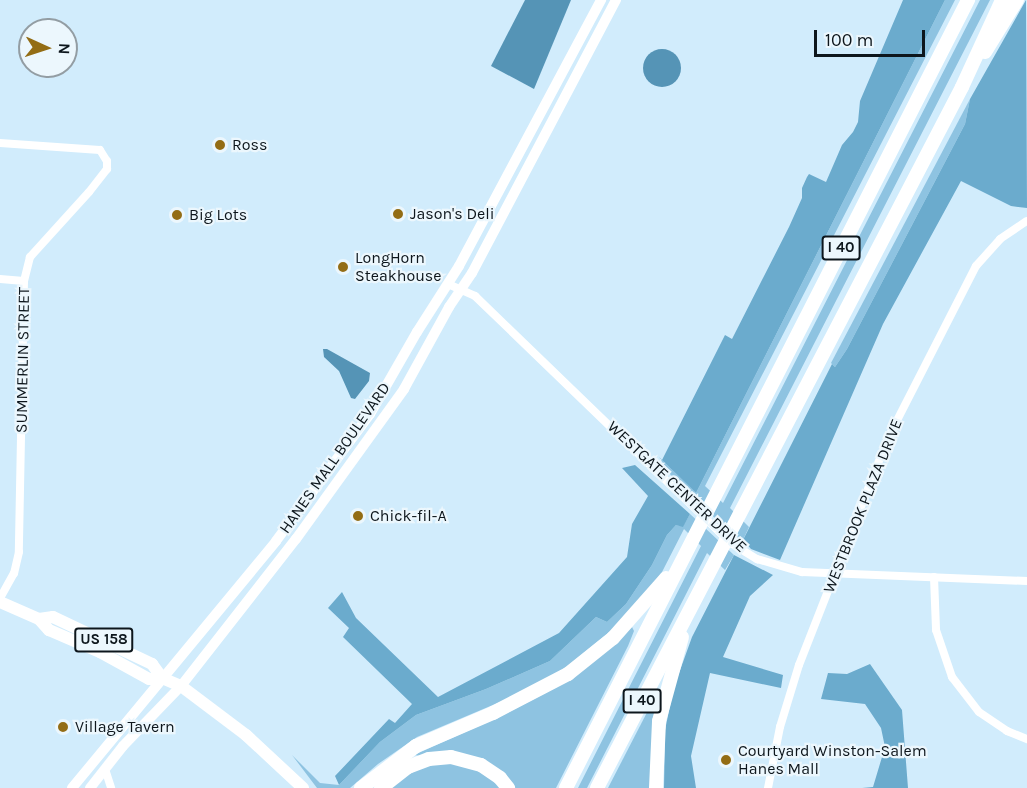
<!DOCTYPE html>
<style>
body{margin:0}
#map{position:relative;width:1027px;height:788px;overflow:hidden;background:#d1ecfc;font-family:Karla,sans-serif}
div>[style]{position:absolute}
.green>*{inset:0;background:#8ec3e1}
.forest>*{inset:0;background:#6babcd}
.water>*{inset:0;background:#5594b6}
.round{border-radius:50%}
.minor>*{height:8px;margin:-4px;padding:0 4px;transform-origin:4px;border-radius:4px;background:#fff}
.secondary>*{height:10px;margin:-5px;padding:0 5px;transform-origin:5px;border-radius:5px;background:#fff}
.primary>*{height:12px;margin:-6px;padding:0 6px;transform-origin:6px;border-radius:6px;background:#fff}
.motorway>*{height:14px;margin:-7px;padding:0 7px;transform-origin:7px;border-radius:7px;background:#fff}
.dots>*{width:16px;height:16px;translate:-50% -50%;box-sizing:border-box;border:3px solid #ecf7fd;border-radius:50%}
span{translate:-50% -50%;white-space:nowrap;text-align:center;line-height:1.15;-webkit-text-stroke:4.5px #ecf7fd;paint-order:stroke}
.shield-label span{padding:2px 4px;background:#ecf7fd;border:2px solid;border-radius:4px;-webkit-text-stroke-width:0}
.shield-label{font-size:15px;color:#0d161c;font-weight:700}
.poi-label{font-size:16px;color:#0d161c}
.left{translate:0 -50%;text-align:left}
.street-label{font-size:16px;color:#0d161c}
.north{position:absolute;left:18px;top:18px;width:60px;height:60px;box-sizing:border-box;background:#ecf7fd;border:2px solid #939da3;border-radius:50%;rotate:93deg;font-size:16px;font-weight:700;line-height:24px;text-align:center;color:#0d161c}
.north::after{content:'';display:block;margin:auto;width:21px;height:27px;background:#936d15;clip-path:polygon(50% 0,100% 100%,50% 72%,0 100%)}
.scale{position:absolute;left:814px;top:30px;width:111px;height:27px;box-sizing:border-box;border:3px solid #0d161c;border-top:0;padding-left:8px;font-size:18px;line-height:21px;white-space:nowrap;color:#0d161c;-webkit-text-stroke:4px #ecf7fd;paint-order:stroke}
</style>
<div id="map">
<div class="green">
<i style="clip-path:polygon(945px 0,955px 0,705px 486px,723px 503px,980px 0,990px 0,730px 508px,749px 527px,742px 542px,746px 545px,720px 523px,672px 477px,659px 457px,696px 493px)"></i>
<i style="clip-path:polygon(970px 99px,965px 124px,847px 349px,835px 367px,831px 363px)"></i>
<i style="clip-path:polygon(690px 514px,734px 555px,725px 570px,707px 553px,587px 788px,578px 788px,701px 546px,684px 529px,662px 572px,629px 616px,559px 673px,512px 697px,417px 737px,378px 764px,350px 788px,317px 788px,292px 755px,320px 783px,339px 785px,380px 742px,416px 715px,486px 689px,550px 661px,596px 617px,607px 622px,626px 604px,652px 565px,667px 535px,676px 525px,683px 526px)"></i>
<i style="clip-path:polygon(632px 627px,634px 631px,628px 646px,556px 788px,514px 788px,493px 766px,414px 755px,501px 716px,557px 687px)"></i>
<i style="clip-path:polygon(657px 693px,661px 695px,652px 788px,608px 788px)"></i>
<i style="clip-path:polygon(434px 762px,468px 764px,504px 788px,388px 788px,397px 780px)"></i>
</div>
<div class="forest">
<i style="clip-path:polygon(903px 0,945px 0,696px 493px,662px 460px,725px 335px,732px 339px,789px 227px,802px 198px,802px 188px,807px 177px,809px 174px,826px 182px,842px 145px,853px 132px,858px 122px,860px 101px)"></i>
<i style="clip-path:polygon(1026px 0,1027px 208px,1011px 206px,961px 181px,883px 324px,780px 560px,751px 549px,743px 540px,832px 364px,835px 367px,847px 349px,965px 124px,970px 99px)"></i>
<i style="clip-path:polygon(635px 465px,690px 514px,683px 527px,676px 525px,667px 535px,652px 565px,626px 604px,607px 622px,596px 617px,550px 661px,486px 689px,416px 715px,380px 742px,339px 785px,335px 776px,389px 719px,395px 723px,412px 704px,343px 637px,349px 628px,328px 608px,342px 592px,356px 618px,438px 697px,559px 633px,627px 557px,632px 524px,648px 496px,622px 468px)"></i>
<i style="clip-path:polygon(734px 555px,773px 575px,750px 596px,723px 657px,783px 675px,781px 688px,710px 673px,691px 756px,696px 788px,664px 788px,665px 730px,674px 687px,692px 637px)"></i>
<i style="clip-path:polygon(870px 664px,902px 710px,908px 788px,862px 788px,873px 787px,885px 747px,881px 728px,865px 704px,821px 699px,828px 673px,847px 674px)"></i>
</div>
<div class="water">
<i style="clip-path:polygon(525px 0,571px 0,534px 89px,491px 66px)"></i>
<i class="round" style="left:643px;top:49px;width:38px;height:38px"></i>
<i style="clip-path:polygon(323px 349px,327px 349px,370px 373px,369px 381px,355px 399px,351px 398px,339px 371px,324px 357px)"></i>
</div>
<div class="minor">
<i style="left:0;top:143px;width:100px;rotate:4deg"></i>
<i style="left:100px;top:150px;width:13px;rotate:58deg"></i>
<i style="left:107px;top:161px;width:8px;rotate:90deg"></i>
<i style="left:107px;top:169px;width:29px;rotate:128deg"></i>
<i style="left:89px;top:192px;width:88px;rotate:132.2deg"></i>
<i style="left:30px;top:257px;width:25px;rotate:104deg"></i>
<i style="left:24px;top:281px;width:271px;rotate:91.1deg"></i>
<i style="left:19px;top:552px;width:22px;rotate:103deg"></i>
<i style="left:14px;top:573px;width:29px;rotate:119deg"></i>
<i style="left:0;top:279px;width:24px;rotate:5deg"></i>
<i style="left:448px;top:284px;width:30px;rotate:24deg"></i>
<i style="left:475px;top:296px;width:356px;rotate:44deg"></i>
<i style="left:731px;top:543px;width:31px;rotate:32deg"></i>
<i style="left:757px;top:559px;width:47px;rotate:16.1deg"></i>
<i style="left:802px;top:572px;width:225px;rotate:2.3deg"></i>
<i style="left:934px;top:577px;width:53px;rotate:87.8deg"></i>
<i style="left:936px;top:630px;width:50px;rotate:71.2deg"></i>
<i style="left:952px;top:677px;width:44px;rotate:52.4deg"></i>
<i style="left:979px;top:712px;width:34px;rotate:34deg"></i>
<i style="left:1007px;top:731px;width:22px;rotate:22deg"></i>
<i style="left:105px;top:769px;width:20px;rotate:72deg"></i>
<i style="left:768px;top:788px;width:62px;rotate:-78.9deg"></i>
<i style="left:780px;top:727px;width:65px;rotate:-73deg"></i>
<i style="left:799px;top:665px;width:244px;rotate:-68.6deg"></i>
<i style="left:888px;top:438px;width:193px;rotate:-62.9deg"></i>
<i style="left:976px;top:266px;width:36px;rotate:-48deg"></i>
<i style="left:1000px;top:239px;width:32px;rotate:-34deg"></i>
</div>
<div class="secondary">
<i style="left:72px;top:788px;width:320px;rotate:-50.4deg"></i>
<i style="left:276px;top:541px;width:158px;rotate:-53.5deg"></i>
<i style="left:370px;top:414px;width:95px;rotate:-60.2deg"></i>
<i style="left:417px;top:332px;width:78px;rotate:-57.5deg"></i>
<i style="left:459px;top:266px;width:302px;rotate:-61.9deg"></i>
<i style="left:90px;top:788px;width:53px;rotate:-51.8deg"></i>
<i style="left:123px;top:746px;width:83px;rotate:-46deg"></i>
<i style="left:181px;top:686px;width:187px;rotate:-52deg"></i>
<i style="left:296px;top:539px;width:185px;rotate:-54.2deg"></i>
<i style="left:404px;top:389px;width:94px;rotate:-61.2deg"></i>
<i style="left:449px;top:307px;width:41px;rotate:-55.9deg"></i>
<i style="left:472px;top:273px;width:309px;rotate:-62.2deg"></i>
</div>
<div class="primary">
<i style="left:0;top:602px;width:43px;rotate:23.6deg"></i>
<i style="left:39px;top:619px;width:15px;rotate:48deg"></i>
<i style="left:49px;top:630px;width:56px;rotate:23.3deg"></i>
<i style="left:100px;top:652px;width:56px;rotate:28.9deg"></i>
<i style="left:149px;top:679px;width:13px;rotate:-4deg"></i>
<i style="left:39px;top:619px;width:14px;rotate:-8deg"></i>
<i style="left:53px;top:617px;width:110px;rotate:25.4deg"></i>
<i style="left:152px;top:664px;width:17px;rotate:54deg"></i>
<i style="left:162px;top:678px;width:21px;rotate:23deg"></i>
<i style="left:181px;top:686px;width:81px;rotate:37deg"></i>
<i style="left:246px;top:735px;width:78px;rotate:42.9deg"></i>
</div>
<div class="motorway">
<i style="left:985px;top:52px;width:61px;rotate:-58.4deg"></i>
<i style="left:361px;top:788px;width:69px;rotate:-37.4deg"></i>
<i style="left:416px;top:746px;width:84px;rotate:-23.2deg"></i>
<i style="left:493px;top:713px;width:85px;rotate:-27.5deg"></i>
<i style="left:568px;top:674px;width:58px;rotate:-38.7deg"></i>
<i style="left:613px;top:638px;width:80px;rotate:-48.5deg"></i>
<i style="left:381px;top:788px;width:34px;rotate:-38deg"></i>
<i style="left:408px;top:767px;width:22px;rotate:-21deg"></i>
<i style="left:429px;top:759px;width:22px;rotate:-5deg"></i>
<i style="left:451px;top:757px;width:31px;rotate:15deg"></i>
<i style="left:481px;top:765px;width:23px;rotate:34deg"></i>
<i style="left:500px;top:778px;width:13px;rotate:51deg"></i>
<i style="left:566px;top:788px;width:885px;rotate:-62.97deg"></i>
<i style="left:597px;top:788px;width:790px;rotate:-62.49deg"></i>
<i style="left:962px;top:87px;width:96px;rotate:-65.3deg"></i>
<i style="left:656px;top:788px;width:67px;rotate:-87.4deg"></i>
<i style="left:659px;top:721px;width:87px;rotate:-74.7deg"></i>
</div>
<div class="dots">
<i style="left:220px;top:145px;background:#936d15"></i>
<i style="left:398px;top:214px;background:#936d15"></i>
<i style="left:177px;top:215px;background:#936d15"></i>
<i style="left:343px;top:267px;background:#936d15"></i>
<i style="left:358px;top:516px;background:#936d15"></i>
<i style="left:63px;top:727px;background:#936d15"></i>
<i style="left:726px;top:760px;background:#936d15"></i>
</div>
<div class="shield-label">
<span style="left:841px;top:248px">I 40</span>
<span style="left:104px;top:640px">US 158</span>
<span style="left:642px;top:701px">I 40</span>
</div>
<div class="poi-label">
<span class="left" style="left:232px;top:145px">Ross</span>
<span class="left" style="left:410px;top:214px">Jason's Deli</span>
<span class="left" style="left:189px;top:215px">Big Lots</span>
<span class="left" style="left:355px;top:267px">LongHorn<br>Steakhouse</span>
<span class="left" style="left:370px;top:516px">Chick-fil-A</span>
<span class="left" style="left:75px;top:727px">Village Tavern</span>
<span class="left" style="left:738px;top:760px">Courtyard Winston-Salem<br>Hanes Mall</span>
</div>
<div class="street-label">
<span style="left:23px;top:360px;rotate:-89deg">SUMMERLIN STREET</span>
<span style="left:335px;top:458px;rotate:-55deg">HANES MALL BOULEVARD</span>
<span style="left:677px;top:487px;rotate:43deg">WESTGATE CENTER DRIVE</span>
<span style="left:863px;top:506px;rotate:-68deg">WESTBROOK PLAZA DRIVE</span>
</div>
<div class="north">N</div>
<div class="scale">100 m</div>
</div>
